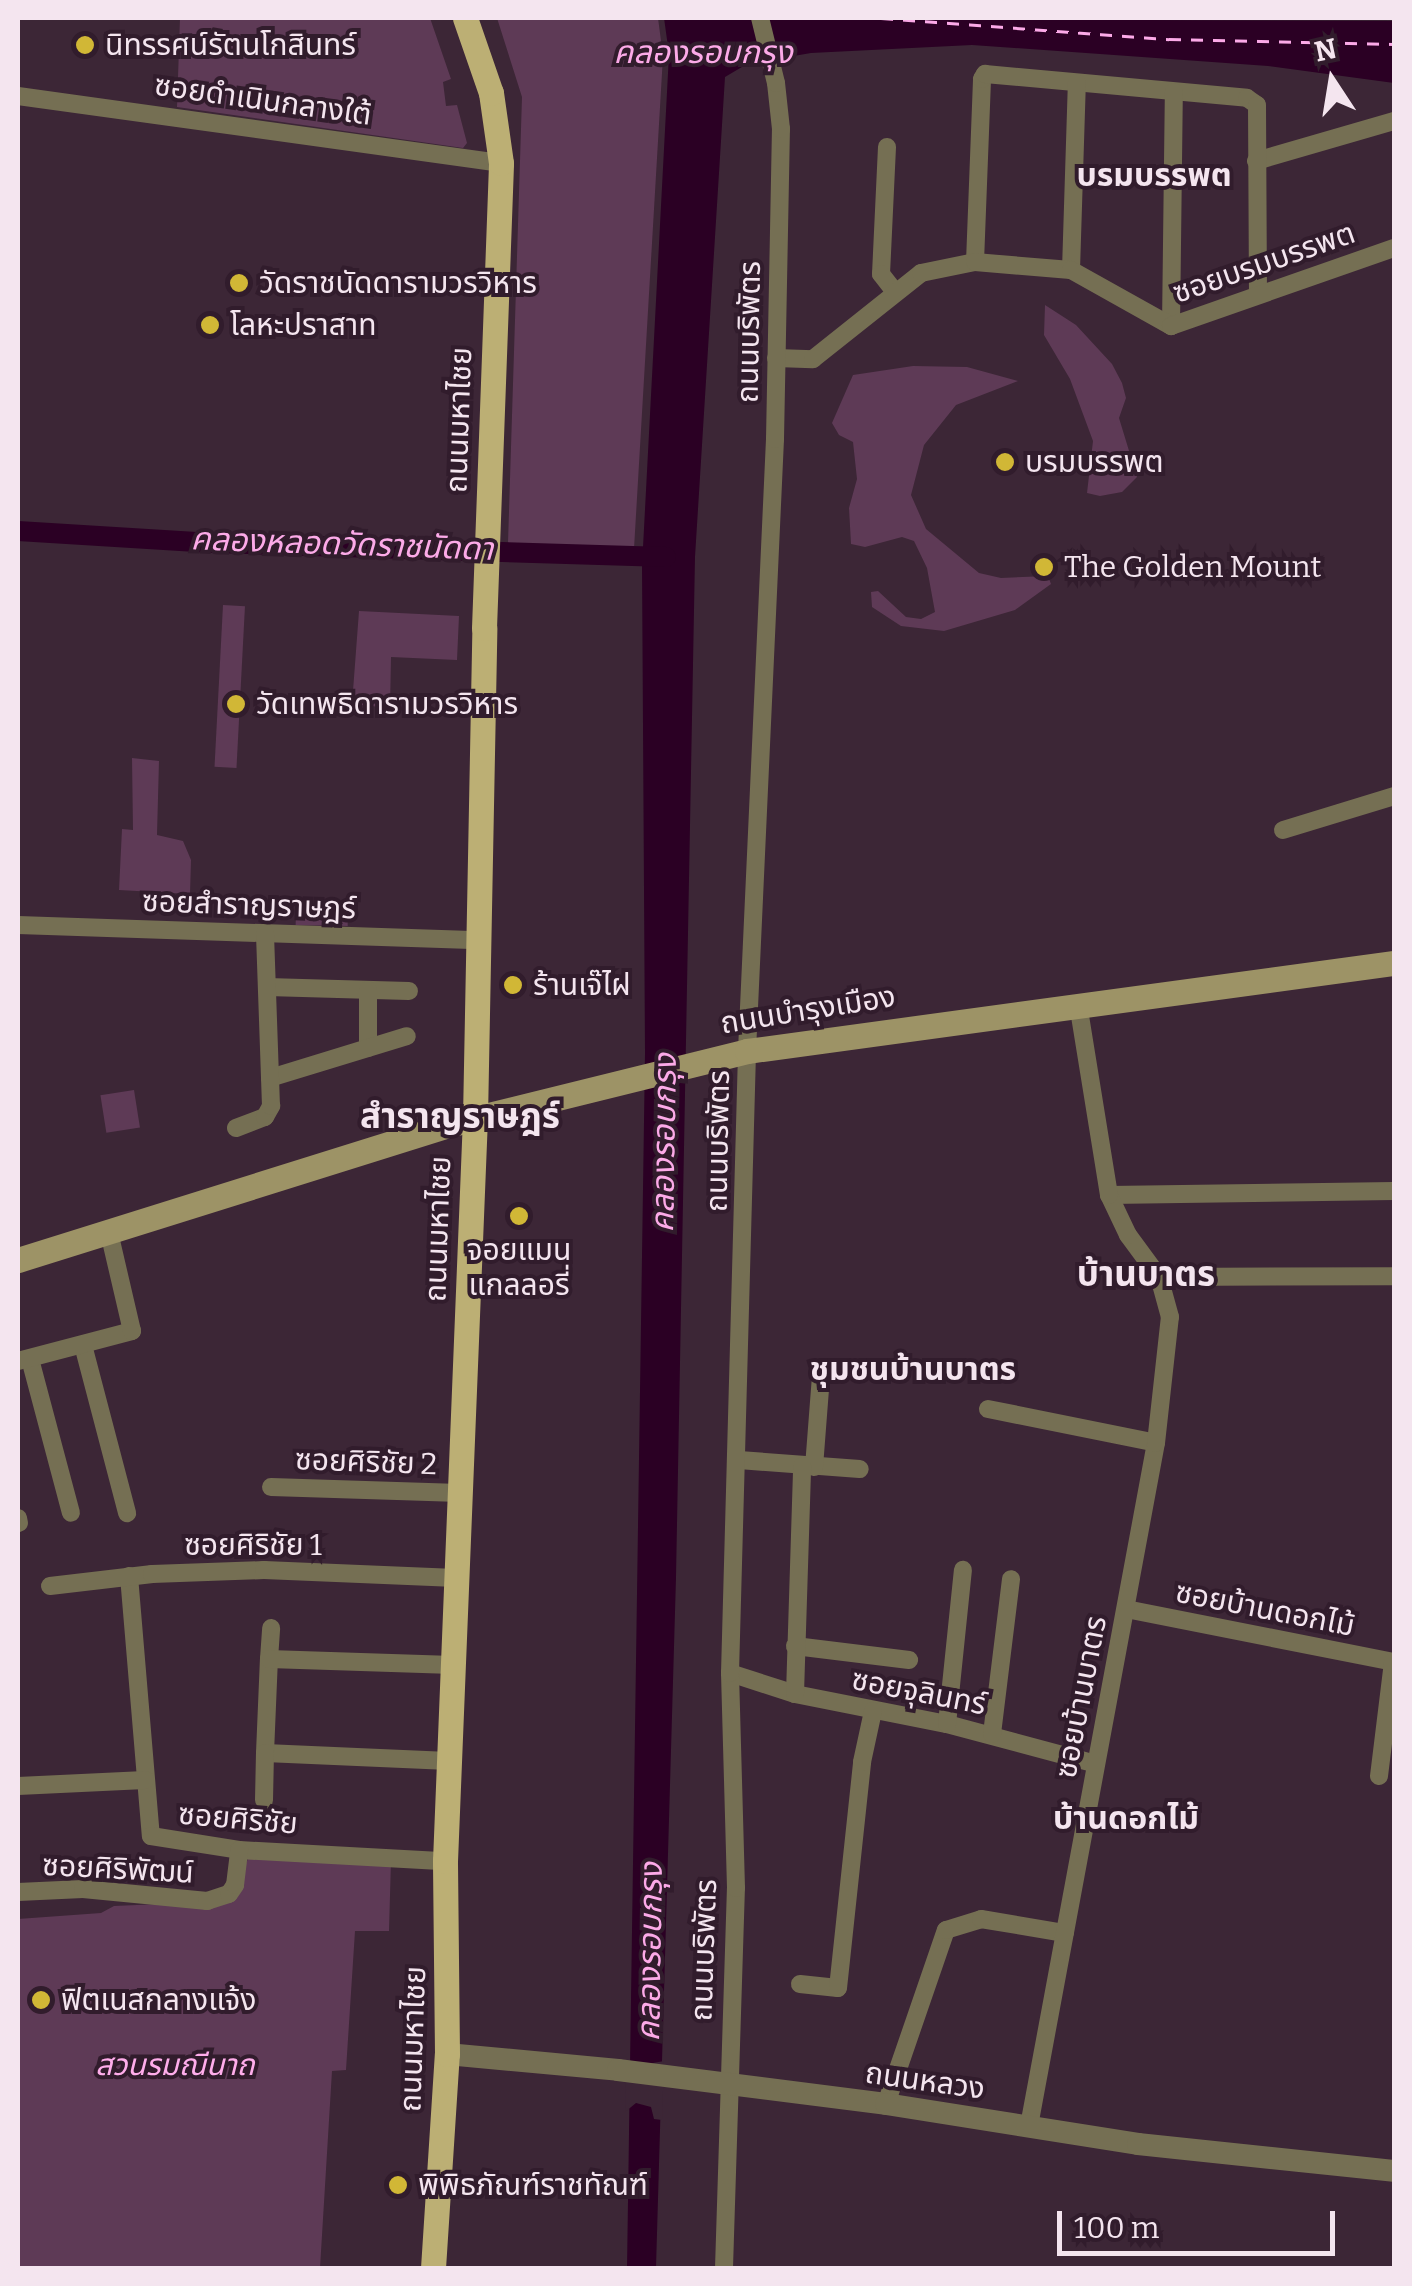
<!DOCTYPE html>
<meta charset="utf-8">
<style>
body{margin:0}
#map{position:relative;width:1412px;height:2286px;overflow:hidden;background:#3c2636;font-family:Bitter,"Noto Sans Thai",serif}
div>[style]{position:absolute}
.green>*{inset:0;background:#5e3a56;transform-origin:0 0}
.water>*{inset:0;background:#2b0024}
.pier>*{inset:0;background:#3c2636}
.canal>*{height:20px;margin:-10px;padding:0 10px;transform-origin:10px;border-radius:10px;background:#2b0024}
.ferry>*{height:2.5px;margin-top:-1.25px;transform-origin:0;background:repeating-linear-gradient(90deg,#fcaae8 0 12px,transparent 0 22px)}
.minor>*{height:18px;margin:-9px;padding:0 9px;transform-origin:9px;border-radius:9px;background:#756f53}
.tertiary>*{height:22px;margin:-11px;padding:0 11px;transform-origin:11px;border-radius:11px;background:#756f53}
.secondary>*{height:25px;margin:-12.5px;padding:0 12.5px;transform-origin:12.5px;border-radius:12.5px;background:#9d9366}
.primary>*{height:25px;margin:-12.5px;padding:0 12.5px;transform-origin:12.5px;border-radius:12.5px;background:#bcaf74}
.dots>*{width:28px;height:28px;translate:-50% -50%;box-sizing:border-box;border:5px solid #311c2c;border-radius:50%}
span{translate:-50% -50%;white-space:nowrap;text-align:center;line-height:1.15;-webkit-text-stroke:8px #311c2c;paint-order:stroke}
.poi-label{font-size:30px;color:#f4e5ef}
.left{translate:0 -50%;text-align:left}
.street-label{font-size:30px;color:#f4e5ef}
.park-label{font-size:30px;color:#ffadeb;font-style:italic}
.water-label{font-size:32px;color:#fcaae8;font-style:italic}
.neighbourhood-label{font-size:32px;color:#f4e5ef;font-weight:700}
.quarter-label{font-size:35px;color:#f4e5ef;font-weight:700}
.frame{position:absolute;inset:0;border:20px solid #f4e5ef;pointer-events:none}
.north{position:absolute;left:1282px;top:30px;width:100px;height:100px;-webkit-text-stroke:8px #311c2c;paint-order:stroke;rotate:348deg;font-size:28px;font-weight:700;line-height:40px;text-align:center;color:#f4e5ef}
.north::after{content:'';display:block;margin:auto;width:35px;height:45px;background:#f4e5ef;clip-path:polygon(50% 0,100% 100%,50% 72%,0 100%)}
.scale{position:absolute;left:1057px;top:2211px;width:278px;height:45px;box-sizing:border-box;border:5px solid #f4e5ef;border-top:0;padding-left:12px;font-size:30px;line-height:35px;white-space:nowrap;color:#f4e5ef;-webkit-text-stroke:8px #311c2c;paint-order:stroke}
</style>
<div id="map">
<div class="green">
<i style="clip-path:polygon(180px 18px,430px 18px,451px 79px,443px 82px,446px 106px,457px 105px,467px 143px,463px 148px,177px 107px)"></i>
<i style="clip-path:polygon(497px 18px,658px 18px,663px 56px,634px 549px,508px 543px,522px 97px)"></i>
<i style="clip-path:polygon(1045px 305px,1076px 325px,1112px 364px,1122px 383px,1126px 398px,1119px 418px,1137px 477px,1122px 492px,1100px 496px,1087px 493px,1093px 441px,1070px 379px,1044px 335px)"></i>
<i style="clip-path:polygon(913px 366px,967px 367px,1018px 381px,956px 405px,924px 445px,911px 495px,926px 529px,979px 573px,1001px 578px,1048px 576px,1051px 584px,1015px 610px,944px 631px,901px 626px,872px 607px,871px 592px,878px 591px,906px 617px,921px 619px,935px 612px,927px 568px,914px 541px,902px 537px,865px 547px,851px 544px,849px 508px,857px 479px,853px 442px,839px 435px,832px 423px,853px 375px)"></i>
<i style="left:223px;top:605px;width:22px;height:162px;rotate:3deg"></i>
<i style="clip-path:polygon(359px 611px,459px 616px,457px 660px,391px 657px,390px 708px,352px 704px)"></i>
<i style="clip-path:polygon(132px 758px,159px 761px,157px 835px,183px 841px,191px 860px,190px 894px,119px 890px,122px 829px,133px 830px)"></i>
<i style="left:296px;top:906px;width:52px;height:19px;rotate:1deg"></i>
<i style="left:134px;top:1090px;width:38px;height:34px;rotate:81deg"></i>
<i style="clip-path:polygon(250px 1854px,391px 1860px,389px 1931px,355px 1931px,346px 2070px,332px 2071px,320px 2268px,18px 2268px,18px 1919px,101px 1913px,114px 1906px,230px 1901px)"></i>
</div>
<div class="water">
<i style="clip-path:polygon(664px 18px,1394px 21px,1394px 83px,1268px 66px,972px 45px,811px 53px,747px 64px,725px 77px,695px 557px,676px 1578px,656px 2268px,627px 2268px,645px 1053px,642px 566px,669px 54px)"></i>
</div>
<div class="pier">
<i style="clip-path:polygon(626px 2059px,642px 2065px,664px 2061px,662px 2120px,654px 2119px,651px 2107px,636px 2103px,625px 2112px)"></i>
</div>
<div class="canal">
<i style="left:18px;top:531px;width:199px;rotate:3.5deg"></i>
<i style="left:217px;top:543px;width:449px;rotate:1.8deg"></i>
</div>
<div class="ferry">
<i style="left:881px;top:18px;width:289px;rotate:4.2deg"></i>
<i style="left:1169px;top:39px;width:225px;rotate:1.3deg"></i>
</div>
<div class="minor">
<i style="left:18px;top:96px;width:488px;rotate:7.9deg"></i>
<i style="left:887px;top:147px;width:127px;rotate:92.7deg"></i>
<i style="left:881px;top:274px;width:23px;rotate:52deg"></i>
<i style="left:1256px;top:161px;width:144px;rotate:-16.2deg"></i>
<i style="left:975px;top:262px;width:183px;rotate:-87.8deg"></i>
<i style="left:982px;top:79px;width:6px;rotate:-59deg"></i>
<i style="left:985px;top:74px;width:263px;rotate:5.2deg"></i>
<i style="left:1247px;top:98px;width:12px;rotate:35deg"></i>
<i style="left:1257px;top:105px;width:190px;rotate:89.7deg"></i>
<i style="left:1071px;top:270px;width:187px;rotate:-88.2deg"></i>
<i style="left:1171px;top:326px;width:234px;rotate:-89.3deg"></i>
<i style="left:776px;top:358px;width:37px;rotate:2deg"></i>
<i style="left:813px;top:359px;width:138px;rotate:-38.5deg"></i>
<i style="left:921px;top:273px;width:55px;rotate:-11.5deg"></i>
<i style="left:975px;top:262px;width:96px;rotate:4.8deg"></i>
<i style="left:1071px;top:270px;width:115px;rotate:29.2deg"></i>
<i style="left:1171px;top:326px;width:236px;rotate:-19.3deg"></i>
<i style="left:1283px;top:830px;width:116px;rotate:-17deg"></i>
<i style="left:18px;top:925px;width:461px;rotate:1.9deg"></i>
<i style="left:267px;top:987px;width:142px;rotate:1.6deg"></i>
<i style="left:368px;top:1048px;width:58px;rotate:-90deg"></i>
<i style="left:270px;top:1078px;width:143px;rotate:-17deg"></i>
<i style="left:236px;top:1128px;width:31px;rotate:-21deg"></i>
<i style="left:265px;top:1117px;width:13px;rotate:-61deg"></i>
<i style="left:271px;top:1106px;width:173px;rotate:-92deg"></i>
<i style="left:1109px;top:1195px;width:285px;rotate:-0.8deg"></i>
<i style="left:1159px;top:1277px;width:235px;rotate:-0.2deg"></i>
<i style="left:83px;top:1345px;width:174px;rotate:75.3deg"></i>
<i style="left:30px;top:1359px;width:159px;rotate:75.1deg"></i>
<i style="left:18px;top:1361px;width:118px;rotate:-14.7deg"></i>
<i style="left:132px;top:1331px;width:102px;rotate:-103.1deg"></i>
<i style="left:988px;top:1409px;width:171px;rotate:11.4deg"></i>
<i style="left:739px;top:1460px;width:121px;rotate:4.3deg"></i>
<i style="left:814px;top:1467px;width:90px;rotate:-85.6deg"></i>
<i style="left:271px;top:1487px;width:189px;rotate:1.8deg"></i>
<i style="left:18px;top:1518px;width:5px;rotate:79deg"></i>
<i style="left:129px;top:1576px;width:261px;rotate:85.2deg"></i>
<i style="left:151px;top:1836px;width:89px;rotate:9deg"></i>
<i style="left:239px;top:1850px;width:206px;rotate:3.1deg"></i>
<i style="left:50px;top:1586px;width:103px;rotate:-6.7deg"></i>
<i style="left:152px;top:1574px;width:112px;rotate:-2deg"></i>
<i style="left:264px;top:1570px;width:192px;rotate:2.4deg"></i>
<i style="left:1126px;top:1609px;width:273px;rotate:11.2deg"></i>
<i style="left:795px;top:1646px;width:115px;rotate:7deg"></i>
<i style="left:269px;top:1659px;width:31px;rotate:-86deg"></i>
<i style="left:730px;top:1673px;width:68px;rotate:17.9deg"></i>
<i style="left:795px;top:1694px;width:155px;rotate:11.2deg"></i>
<i style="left:947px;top:1724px;width:154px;rotate:15deg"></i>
<i style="left:795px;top:1694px;width:228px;rotate:-88.2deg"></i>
<i style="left:947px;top:1724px;width:155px;rotate:-84.1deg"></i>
<i style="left:992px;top:1734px;width:156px;rotate:-83deg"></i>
<i style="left:449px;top:1761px;width:184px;rotate:-177.5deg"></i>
<i style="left:265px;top:1753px;width:94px;rotate:-87.6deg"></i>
<i style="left:269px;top:1659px;width:184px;rotate:1.9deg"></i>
<i style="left:1379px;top:1776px;width:115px;rotate:-83deg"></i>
<i style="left:18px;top:1786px;width:127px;rotate:-2.7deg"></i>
<i style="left:264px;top:1800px;width:47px;rotate:-88.8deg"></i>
<i style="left:18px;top:1892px;width:65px;rotate:-2.6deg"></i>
<i style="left:83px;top:1889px;width:125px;rotate:5.5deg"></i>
<i style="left:207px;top:1901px;width:23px;rotate:-18deg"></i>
<i style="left:229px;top:1894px;width:11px;rotate:-56deg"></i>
<i style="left:235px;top:1885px;width:35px;rotate:-83deg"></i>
<i style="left:800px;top:1984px;width:38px;rotate:6deg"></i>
<i style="left:838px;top:1988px;width:227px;rotate:-83.9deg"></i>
<i style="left:862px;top:1762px;width:52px;rotate:-77.8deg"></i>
<i style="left:886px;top:2104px;width:184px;rotate:-71deg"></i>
<i style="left:946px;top:1930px;width:37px;rotate:-17deg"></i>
<i style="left:981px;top:1919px;width:85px;rotate:9.5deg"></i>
<i style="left:1029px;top:2126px;width:695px;rotate:-79.47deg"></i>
<i style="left:1156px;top:1443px;width:127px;rotate:-83.7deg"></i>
<i style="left:1170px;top:1317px;width:41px;rotate:-105.4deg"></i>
<i style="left:1159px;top:1277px;width:52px;rotate:-126.4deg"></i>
<i style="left:1128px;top:1235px;width:44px;rotate:-115.4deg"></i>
<i style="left:1109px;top:1195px;width:193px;rotate:-99.2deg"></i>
<i style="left:724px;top:2268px;width:380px;rotate:-88.2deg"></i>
<i style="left:736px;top:1888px;width:215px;rotate:-91.6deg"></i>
<i style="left:730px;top:1673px;width:622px;rotate:-88.43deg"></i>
<i style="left:747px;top:1051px;width:613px;rotate:-87.38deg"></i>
<i style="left:775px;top:439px;width:310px;rotate:-88.9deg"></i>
<i style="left:781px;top:129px;width:46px;rotate:-96.2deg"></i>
<i style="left:776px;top:83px;width:67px;rotate:-103.8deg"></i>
</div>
<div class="tertiary">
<i style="left:447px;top:2054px;width:172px;rotate:5.3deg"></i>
<i style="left:618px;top:2070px;width:270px;rotate:7.2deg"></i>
<i style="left:886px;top:2104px;width:255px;rotate:9deg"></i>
<i style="left:1138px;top:2144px;width:257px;rotate:6deg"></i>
</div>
<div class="secondary">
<i style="left:18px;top:1260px;width:451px;rotate:-17.4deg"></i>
<i style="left:448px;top:1125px;width:308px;rotate:-13.9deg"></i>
<i style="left:747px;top:1051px;width:653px;rotate:-7.75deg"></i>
</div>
<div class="primary">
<i style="left:433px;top:2268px;width:214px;rotate:-86.3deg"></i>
<i style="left:447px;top:2054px;width:193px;rotate:-90.6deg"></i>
<i style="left:445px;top:1861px;width:744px;rotate:-87.69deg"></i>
<i style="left:475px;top:1118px;width:490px;rotate:-88.9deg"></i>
<i style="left:484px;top:628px;width:465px;rotate:-87.9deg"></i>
<i style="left:501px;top:163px;width:71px;rotate:-98.1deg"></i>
<i style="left:491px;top:93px;width:79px;rotate:-109.1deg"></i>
</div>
<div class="dots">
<i style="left:85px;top:45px;background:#d1b736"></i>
<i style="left:239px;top:283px;background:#d1b736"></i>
<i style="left:210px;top:325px;background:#d1b736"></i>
<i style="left:1005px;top:462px;background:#d1b736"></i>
<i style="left:1044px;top:567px;background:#d1b736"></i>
<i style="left:236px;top:704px;background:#d1b736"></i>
<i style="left:513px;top:985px;background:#d1b736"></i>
<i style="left:519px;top:1216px;background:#d1b736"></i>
<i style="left:41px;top:2000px;background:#d1b736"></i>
<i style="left:398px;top:2185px;background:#d1b736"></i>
</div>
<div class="poi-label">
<span class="left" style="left:105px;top:45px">นิทรรศน์รัตนโกสินทร์</span>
<span class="left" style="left:259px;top:283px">วัดราชนัดดารามวรวิหาร</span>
<span class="left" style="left:230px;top:325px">โลหะปราสาท</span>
<span class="left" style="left:1025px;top:462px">บรมบรรพต</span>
<span class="left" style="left:1064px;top:567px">The Golden Mount</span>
<span class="left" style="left:256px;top:704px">วัดเทพธิดารามวรวิหาร</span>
<span class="left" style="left:533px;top:985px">ร้านเจ๊ไฝ</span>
<span style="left:519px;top:1267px">จอยแมน<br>แกลลอรี่</span>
<span class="left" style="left:61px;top:2000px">ฟิตเนสกลางแจ้ง</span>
<span class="left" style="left:418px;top:2185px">พิพิธภัณฑ์ราชทัณฑ์</span>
</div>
<div class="street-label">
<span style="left:263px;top:100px;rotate:8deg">ซอยดำเนินกลางใต้</span>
<span style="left:1264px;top:263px;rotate:-19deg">ซอยบรมบรรพต</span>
<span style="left:749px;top:332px;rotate:-89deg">ถนนบริพัตร</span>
<span style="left:459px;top:420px;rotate:-88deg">ถนนมหาไชย</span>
<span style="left:249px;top:905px;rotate:2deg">ซอยสำราญราษฎร์</span>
<span style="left:808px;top:1010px;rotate:-9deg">ถนนบำรุงเมือง</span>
<span style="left:718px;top:1141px;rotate:-89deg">ถนนบริพัตร</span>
<span style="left:438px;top:1229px;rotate:-88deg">ถนนมหาไชย</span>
<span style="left:366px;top:1462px;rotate:2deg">ซอยศิริชัย 2</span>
<span style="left:253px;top:1545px">ซอยศิริชัย 1</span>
<span style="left:1265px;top:1609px;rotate:11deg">ซอยบ้านดอกไม้</span>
<span style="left:919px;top:1692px;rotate:11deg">ซอยจุลินทร์</span>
<span style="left:1081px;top:1697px;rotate:-79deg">ซอยบ้านบาตร</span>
<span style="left:238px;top:1819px;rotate:5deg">ซอยศิริชัย</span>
<span style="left:118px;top:1869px;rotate:3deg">ซอยศิริพัฒน์</span>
<span style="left:704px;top:1950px;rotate:-88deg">ถนนบริพัตร</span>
<span style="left:413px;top:2039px;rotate:-88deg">ถนนมหาไชย</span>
<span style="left:925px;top:2081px;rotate:8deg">ถนนหลวง</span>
</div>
<div class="park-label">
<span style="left:175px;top:2065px">สวนรมณีนาถ</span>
</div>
<div class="water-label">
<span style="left:703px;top:52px">คลองรอบกรุง</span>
<span style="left:342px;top:544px;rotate:2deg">คลองหลอดวัดราชนัดดา</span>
<span style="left:664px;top:1143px;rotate:-89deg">คลองรอบกรุง</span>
<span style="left:650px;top:1952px;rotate:-89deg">คลองรอบกรุง</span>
</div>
<div class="neighbourhood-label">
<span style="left:1154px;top:175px">บรมบรรพต</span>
<span style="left:913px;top:1369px">ชุมชนบ้านบาตร</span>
<span style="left:1126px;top:1818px">บ้านดอกไม้</span>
</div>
<div class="quarter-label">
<span style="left:460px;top:1116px">สำราญราษฎร์</span>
<span style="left:1146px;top:1274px">บ้านบาตร</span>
</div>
<div class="frame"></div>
<div class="north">N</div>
<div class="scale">100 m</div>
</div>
